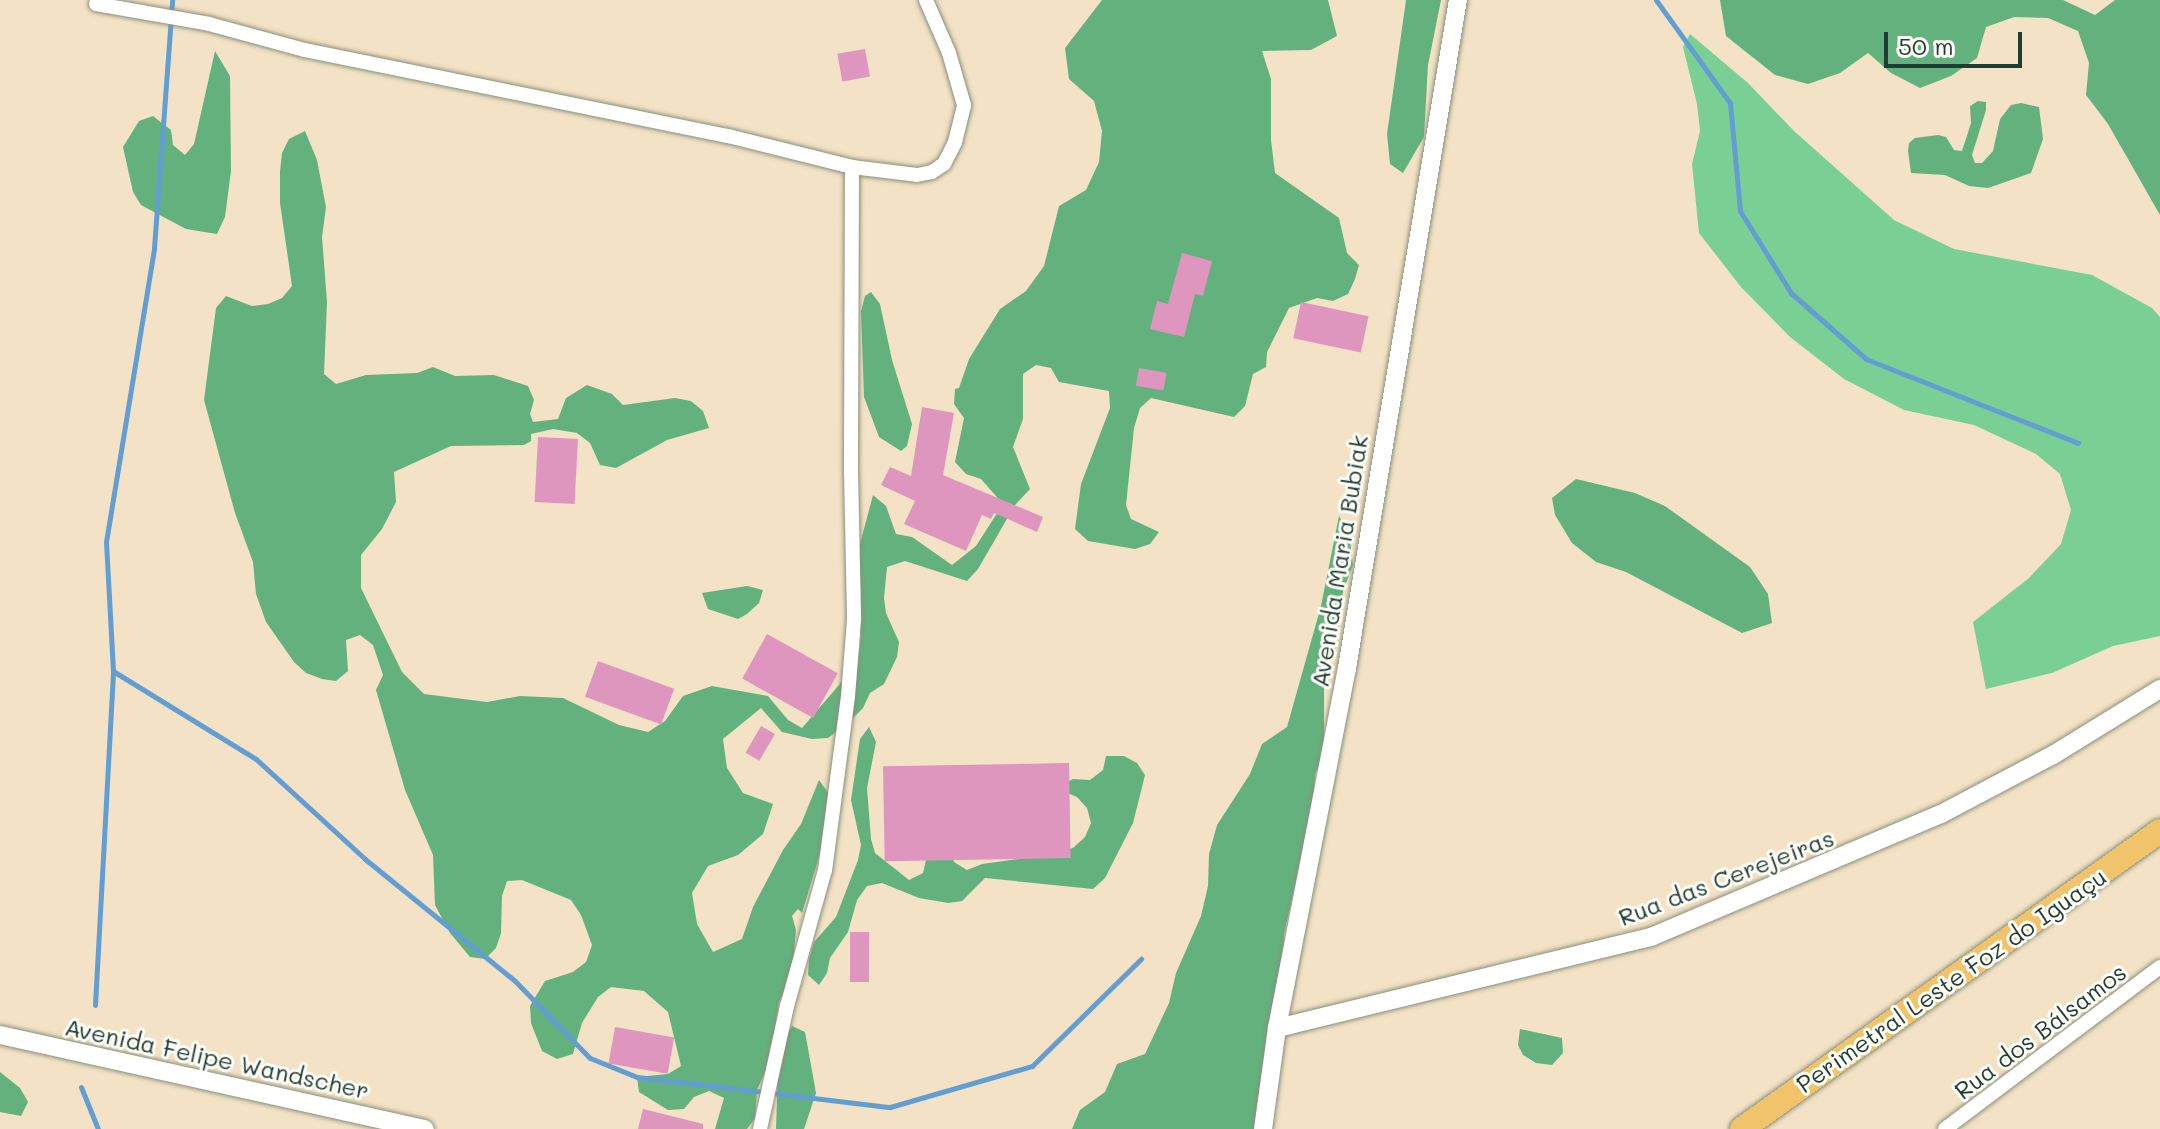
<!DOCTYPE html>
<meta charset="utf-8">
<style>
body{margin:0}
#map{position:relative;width:2160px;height:1129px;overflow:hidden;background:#f3e2c5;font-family:Mali,sans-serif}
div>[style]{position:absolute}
.green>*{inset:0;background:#7ad094}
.forest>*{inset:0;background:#63b27e}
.stream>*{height:5px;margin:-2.5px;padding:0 2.5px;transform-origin:2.5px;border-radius:2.5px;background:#639ed3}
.building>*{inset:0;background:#de96bf;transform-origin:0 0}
.roads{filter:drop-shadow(0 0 2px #89907c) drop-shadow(0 0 2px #89907c)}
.minor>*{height:14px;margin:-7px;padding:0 7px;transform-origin:7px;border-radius:7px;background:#fff}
.tertiary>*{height:18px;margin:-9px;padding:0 9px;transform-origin:9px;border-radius:9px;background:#fff}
.trunk>*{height:24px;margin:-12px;padding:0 12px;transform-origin:12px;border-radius:12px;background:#f1c36a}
span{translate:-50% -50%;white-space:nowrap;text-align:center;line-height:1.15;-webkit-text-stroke:6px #fdfcf7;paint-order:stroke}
.street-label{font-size:24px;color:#1f3d34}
.scale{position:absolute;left:1884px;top:32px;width:138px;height:36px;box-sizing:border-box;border:4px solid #1f3d34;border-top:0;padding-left:10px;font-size:24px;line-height:28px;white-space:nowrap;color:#1f3d34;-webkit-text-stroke:6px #fdfcf7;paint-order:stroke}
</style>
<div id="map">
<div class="green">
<i style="clip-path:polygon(1690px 34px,1748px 83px,1794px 131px,1894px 220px,1954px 249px,2092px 275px,2152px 308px,2160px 317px,2160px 636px,2113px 646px,2052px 673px,1986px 689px,1973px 622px,2029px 578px,2061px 544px,2071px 510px,2060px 474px,2036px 454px,1974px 425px,1904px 410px,1844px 379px,1790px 337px,1741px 287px,1699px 233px,1692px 164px,1700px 131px,1697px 104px,1683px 47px)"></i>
</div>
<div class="forest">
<i style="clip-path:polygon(1102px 0,1328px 0,1337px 36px,1311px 50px,1262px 51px,1271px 79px,1271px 140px,1275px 173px,1339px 218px,1347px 253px,1359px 265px,1355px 279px,1348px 294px,1333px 301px,1317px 298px,1289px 308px,1267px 352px,1266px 367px,1253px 374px,1245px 406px,1234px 417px,1151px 398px,1140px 408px,1134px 428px,1126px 505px,1131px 519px,1159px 532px,1150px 544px,1135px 549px,1088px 541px,1075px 529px,1081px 484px,1110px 408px,1109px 391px,1059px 382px,1051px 368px,1036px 365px,1023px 374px,1023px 419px,1013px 447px,1030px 489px,1015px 505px,978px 569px,967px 581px,905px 561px,887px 567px,884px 598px,886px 613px,899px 642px,897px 657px,884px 684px,870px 693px,863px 708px,852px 719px,861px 636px,856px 606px,861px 591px,856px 559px,873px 495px,886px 506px,896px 534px,912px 537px,952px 565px,976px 546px,1003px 504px,981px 479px,966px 474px,955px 462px,964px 418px,954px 404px,955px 389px,959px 388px,969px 359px,1000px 309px,1026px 291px,1044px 266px,1059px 206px,1086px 190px,1099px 162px,1102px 131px,1094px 101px,1069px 79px,1065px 48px)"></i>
<i style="clip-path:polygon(1406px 0,1441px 0,1428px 65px,1424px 137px,1403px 173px,1390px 164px,1387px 134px)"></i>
<i style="clip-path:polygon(1720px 0,2063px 0,2095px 15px,2115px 0,2160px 0,2160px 215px,2108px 124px,2086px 95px,2089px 63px,2078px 31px,2048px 18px,2014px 17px,1986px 27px,1977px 58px,1951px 76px,1920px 88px,1891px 73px,1868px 53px,1840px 73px,1808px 84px,1775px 75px,1726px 36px)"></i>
<i style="clip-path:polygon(215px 51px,230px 76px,231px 171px,225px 217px,217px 234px,186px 229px,141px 205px,133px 192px,123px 147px,139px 121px,153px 116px,171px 130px,173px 145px,185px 155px,194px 144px)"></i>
<i style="clip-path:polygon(1978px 101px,1986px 102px,1986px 110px,1972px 155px,1975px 163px,1982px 163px,1993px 151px,2000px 119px,2011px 105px,2021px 103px,2039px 107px,2043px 139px,2031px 173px,1988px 188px,1969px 186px,1945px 175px,1911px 173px,1908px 151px,1909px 143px,1915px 138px,1938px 135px,1946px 137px,1954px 150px,1962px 151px,1971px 123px,1970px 106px)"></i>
<i style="clip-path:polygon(305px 131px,317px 160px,326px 207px,322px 237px,327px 302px,324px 374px,336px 384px,366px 375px,417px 373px,433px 367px,455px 376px,494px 375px,528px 386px,534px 400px,530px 414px,533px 422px,558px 419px,566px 398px,587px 385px,612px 394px,623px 405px,675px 398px,691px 401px,703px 411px,709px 428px,667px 440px,616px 468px,600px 465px,590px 443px,577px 433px,553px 429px,531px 434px,531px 441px,524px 445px,451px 446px,394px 472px,396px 502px,382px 529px,361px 555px,361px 588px,402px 672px,424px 694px,487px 702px,520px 696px,563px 698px,619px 725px,648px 732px,665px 721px,683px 696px,712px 686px,768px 696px,788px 720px,802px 728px,845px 678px,840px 729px,828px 738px,812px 739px,782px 732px,761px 708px,723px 739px,727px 768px,743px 793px,773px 804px,763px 834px,738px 855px,708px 866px,692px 893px,697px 924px,713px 952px,742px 939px,753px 907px,783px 850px,801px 824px,819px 780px,832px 798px,828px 827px,802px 913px,798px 909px,792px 916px,796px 930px,792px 975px,779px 1002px,770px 1061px,757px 1090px,755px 1118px,747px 1129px,715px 1129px,724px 1098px,709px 1091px,694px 1097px,684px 1109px,668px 1110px,639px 1092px,637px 1077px,668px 1074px,681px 1066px,668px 1012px,644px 991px,611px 987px,598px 997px,582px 1023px,573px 1054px,557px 1059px,542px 1051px,531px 1023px,530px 1006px,545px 981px,573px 972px,586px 962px,592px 945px,581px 915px,571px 900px,522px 880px,507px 881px,502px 896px,501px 933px,496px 948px,485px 959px,470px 957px,450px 933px,435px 905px,433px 855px,405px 790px,376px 690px,383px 675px,373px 645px,360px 635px,346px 640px,348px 671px,336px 681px,322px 679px,306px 673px,294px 662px,266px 622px,256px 594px,253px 562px,235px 513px,204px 400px,216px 308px,226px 296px,252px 306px,268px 304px,282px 298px,292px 286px,280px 203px,280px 171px,282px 153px,289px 139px)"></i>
<i style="clip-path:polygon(871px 292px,880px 304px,892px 360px,912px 424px,907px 446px,901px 451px,879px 437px,864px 397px,861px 311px,865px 296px)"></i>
<i style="clip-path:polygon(1576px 479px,1635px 493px,1665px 506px,1750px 567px,1768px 594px,1772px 623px,1742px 633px,1626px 572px,1596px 562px,1572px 543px,1555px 515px,1552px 498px)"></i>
<i style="clip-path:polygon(1339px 516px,1349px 533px,1353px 565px,1343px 591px,1336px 649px,1324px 669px,1324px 754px,1315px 774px,1313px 805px,1284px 934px,1283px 963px,1254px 1129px,1072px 1129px,1080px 1110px,1105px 1092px,1117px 1064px,1145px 1054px,1169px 1003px,1176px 973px,1201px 916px,1208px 886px,1209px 854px,1217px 825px,1250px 774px,1262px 744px,1287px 727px,1321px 606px)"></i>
<i style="clip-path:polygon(747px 586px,763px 590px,759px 603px,747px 614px,738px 619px,708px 609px,702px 593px)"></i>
<i style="clip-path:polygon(869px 727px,876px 742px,867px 788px,871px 839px,875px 853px,909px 880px,923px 873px,930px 842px,949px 847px,954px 862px,967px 870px,982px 864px,1041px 856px,1073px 848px,1085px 837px,1091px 823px,1087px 808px,1077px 797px,1055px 788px,1073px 779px,1090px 780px,1103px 770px,1106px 756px,1124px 756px,1137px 763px,1145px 775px,1133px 823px,1105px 878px,1093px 889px,985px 878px,962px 901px,948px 903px,919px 898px,882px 883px,867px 886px,857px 900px,848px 932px,830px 958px,827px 973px,819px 985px,808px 975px,809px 959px,814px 942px,836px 917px,858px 860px,861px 845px,851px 800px,860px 739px)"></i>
<i style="clip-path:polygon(792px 1026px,805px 1032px,816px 1093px,804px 1129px,776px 1129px,778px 1070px,783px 1041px)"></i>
<i style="clip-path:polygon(1520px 1029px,1562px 1038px,1563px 1053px,1552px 1065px,1536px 1063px,1523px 1055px,1518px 1045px)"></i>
<i style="clip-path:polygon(0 1072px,20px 1088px,28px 1102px,21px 1116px,0 1112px)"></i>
</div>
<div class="stream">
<i style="left:1656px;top:0;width:127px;rotate:54.3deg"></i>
<i style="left:1730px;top:103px;width:108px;rotate:84.7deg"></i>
<i style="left:1740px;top:211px;width:97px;rotate:58.1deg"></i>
<i style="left:1791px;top:293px;width:100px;rotate:41.3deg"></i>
<i style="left:1866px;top:359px;width:228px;rotate:21.6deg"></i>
<i style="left:113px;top:671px;width:168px;rotate:31.6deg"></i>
<i style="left:256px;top:759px;width:148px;rotate:42.5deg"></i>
<i style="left:365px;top:859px;width:193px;rotate:39.1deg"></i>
<i style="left:515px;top:981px;width:107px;rotate:45.8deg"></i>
<i style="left:590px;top:1058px;width:51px;rotate:22deg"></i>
<i style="left:637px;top:1077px;width:255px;rotate:6.8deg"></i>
<i style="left:890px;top:1107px;width:148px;rotate:-16.1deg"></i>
<i style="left:1032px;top:1066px;width:153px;rotate:-44.5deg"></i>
<i style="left:95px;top:1005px;width:334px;rotate:-86.9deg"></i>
<i style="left:113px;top:671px;width:129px;rotate:-93.1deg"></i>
<i style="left:106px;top:542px;width:298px;rotate:-80.7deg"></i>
<i style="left:154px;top:248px;width:249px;rotate:-85.8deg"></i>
<i style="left:81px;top:1087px;width:45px;rotate:68deg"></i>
</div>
<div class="building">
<i style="left:865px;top:49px;width:28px;height:28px;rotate:80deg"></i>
<i style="clip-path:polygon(1182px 253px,1212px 261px,1203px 296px,1195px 294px,1184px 337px,1150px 329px,1157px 301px,1168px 304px)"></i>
<i style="left:1301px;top:302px;width:69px;height:37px;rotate:12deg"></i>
<i style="left:1139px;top:368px;width:28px;height:18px;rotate:10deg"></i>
<i style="clip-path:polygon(922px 407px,954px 413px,943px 475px,1043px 517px,1037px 532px,994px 513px,991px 519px,982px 515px,966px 551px,904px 524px,915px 501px,881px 485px,890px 467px,911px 476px)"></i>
<i style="left:538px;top:437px;width:40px;height:65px;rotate:3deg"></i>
<i style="left:767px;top:634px;width:81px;height:51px;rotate:29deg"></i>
<i style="left:598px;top:661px;width:81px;height:38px;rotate:20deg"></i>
<i style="left:761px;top:726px;width:16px;height:31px;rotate:30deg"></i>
<i style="left:1069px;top:763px;width:95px;height:186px;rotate:89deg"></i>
<i style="left:850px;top:932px;width:19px;height:50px"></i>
<i style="left:615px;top:1027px;width:60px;height:37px;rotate:10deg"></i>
<i style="clip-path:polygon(643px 1109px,703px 1124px,703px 1129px,638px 1129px)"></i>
</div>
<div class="roads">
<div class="minor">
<i style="left:96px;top:4px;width:115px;rotate:10deg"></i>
<i style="left:209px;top:24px;width:99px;rotate:15.2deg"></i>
<i style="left:305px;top:50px;width:432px;rotate:11.5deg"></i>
<i style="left:728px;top:136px;width:128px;rotate:14deg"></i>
<i style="left:852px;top:167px;width:304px;rotate:90.2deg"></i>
<i style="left:851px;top:471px;width:149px;rotate:88.8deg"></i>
<i style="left:854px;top:620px;width:76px;rotate:94.5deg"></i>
<i style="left:848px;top:696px;width:176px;rotate:97.5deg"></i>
<i style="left:825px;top:870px;width:141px;rotate:105.6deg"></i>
<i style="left:787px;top:1006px;width:126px;rotate:102.4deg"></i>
<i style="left:852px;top:167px;width:65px;rotate:7deg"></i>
<i style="left:917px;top:175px;width:15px;rotate:-11deg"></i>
<i style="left:932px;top:172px;width:14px;rotate:-34deg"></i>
<i style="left:944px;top:164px;width:25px;rotate:-63deg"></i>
<i style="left:955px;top:142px;width:38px;rotate:-76deg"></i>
<i style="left:964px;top:105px;width:54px;rotate:-106.1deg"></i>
<i style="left:949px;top:53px;width:58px;rotate:-113.5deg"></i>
<i style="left:1945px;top:1129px;width:269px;rotate:-37deg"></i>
</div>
<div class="tertiary">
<i style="left:1277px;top:1028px;width:385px;rotate:-13.7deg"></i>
<i style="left:1651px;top:937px;width:315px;rotate:-23deg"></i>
<i style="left:1941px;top:814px;width:127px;rotate:-27.8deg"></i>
<i style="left:2053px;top:755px;width:126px;rotate:-31.7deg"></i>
<i style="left:0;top:1035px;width:435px;rotate:12.5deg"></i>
<i style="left:1263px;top:1129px;width:102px;rotate:-82.1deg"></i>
<i style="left:1277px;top:1028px;width:367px;rotate:-79deg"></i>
<i style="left:1347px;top:668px;width:677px;rotate:-80.57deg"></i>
</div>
<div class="trunk">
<i style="left:1742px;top:1129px;width:513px;rotate:-35.49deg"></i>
</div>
</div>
<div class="street-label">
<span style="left:1339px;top:561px;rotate:-81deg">Avenida Maria Bubiak</span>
<span style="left:1726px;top:877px;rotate:-21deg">Rua das Cerejeiras</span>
<span style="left:1951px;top:980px;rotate:-35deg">Perimetral Leste Foz do Iguaçu</span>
<span style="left:2040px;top:1031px;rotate:-37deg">Rua dos Bálsamos</span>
<span style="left:217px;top:1058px;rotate:12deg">Avenida Felipe Wandscher</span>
</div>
<div class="scale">50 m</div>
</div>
